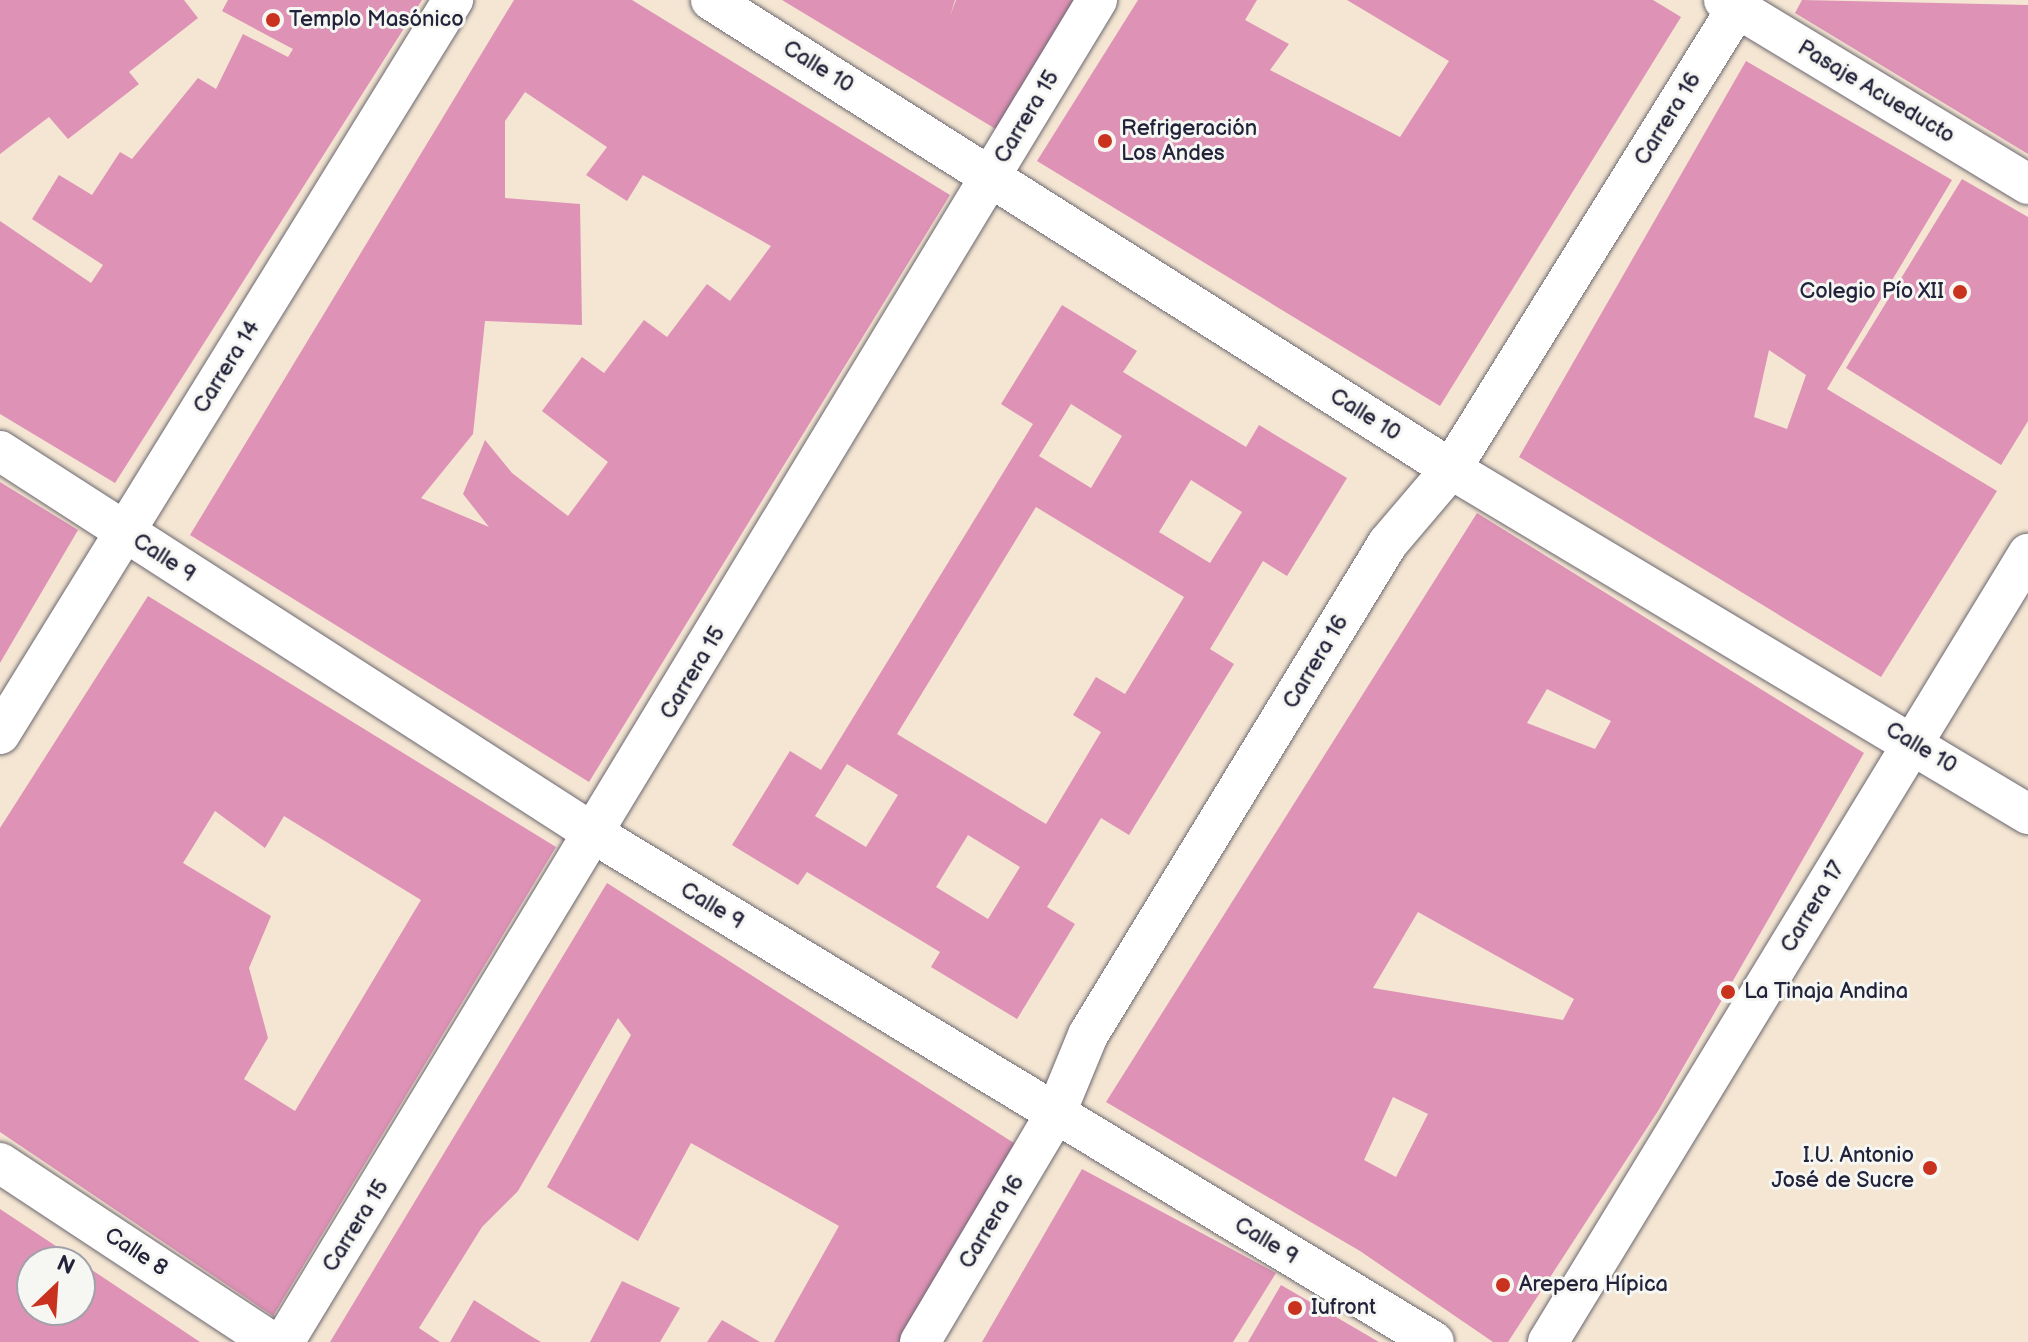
<!DOCTYPE html>
<meta charset="utf-8">
<style>
body{margin:0}
#map{position:relative;width:2028px;height:1342px;overflow:hidden;background:#f4e6d2;font-family:"Balsamiq Sans",sans-serif}
div>[style]{position:absolute}
.building>*{inset:0;background:#de92b6}
.roads{filter:drop-shadow(0 0 2px #6c6770) drop-shadow(0 0 2px #6c6770)}
.minor>*{height:40px;margin:-20px;padding:0 20px;transform-origin:20px;border-radius:20px;background:#fff}
.dots>*{width:22px;height:22px;translate:-50% -50%;box-sizing:border-box;border:4px solid #f6f6f2;border-radius:50%}
span{translate:-50% -50%;white-space:nowrap;text-align:center;line-height:1.15;-webkit-text-stroke:6px #f6f6f2;paint-order:stroke}
.poi-label{font-size:22px;color:#22223b}
.left{translate:0 -50%;text-align:left}
.right{translate:-100% -50%;text-align:right}
.street-label{font-size:22px;color:#22223b}
.north{position:absolute;left:16px;top:1246px;width:80px;height:80px;box-sizing:border-box;background:#f6f6f2;border:2px solid #a1a1a9;border-radius:50%;rotate:25deg;font-size:22px;font-weight:700;line-height:32px;text-align:center;color:#22223b}
.north::after{content:'';display:block;margin:auto;width:28px;height:36px;background:#c8321e;clip-path:polygon(50% 0,100% 100%,50% 72%,0 100%)}
</style>
<div id="map">
<div class="building">
<i style="clip-path:polygon(0 0,184px 0,198px 18px,129px 72px,139px 84px,68px 139px,49px 117px,0 154px)"></i>
<i style="clip-path:polygon(228px 0,422px 0,115px 483px,0 414px,0 221px,91px 283px,103px 265px,32px 219px,59px 175px,92px 195px,120px 152px,132px 159px,198px 78px,216px 89px,243px 34px,288px 57px,293px 49px,222px 11px)"></i>
<i style="clip-path:polygon(evenodd,514px 0,632px 0,950px 195px,589px 782px,190px 535px,514px 0,525px 92px,607px 147px,586px 175px,627px 201px,643px 175px,771px 246px,730px 301px,707px 284px,667px 337px,644px 320px,604px 373px,582px 357px,542px 411px,608px 462px,568px 516px,512px 473px,485px 440px,463px 494px,489px 527px,421px 498px,473px 434px,485px 321px,582px 325px,580px 204px,505px 198px,505px 121px,525px 92px)"></i>
<i style="clip-path:polygon(782px 0,955px 0,950px 16px,956px 0,1079px 0,999px 131px)"></i>
<i style="clip-path:polygon(1138px 0,1257px 0,1245px 20px,1289px 44px,1270px 70px,1400px 137px,1449px 61px,1347px 0,1653px 0,1681px 17px,1440px 406px,1037px 161px)"></i>
<i style="clip-path:polygon(1802px 0,2028px 5px,2028px 154px,1795px 13px)"></i>
<i style="clip-path:polygon(evenodd,1746px 61px,1952px 180px,1827px 389px,1997px 491px,1881px 677px,1519px 457px,1746px 61px,1769px 350px,1806px 375px,1787px 429px,1754px 417px,1769px 350px)"></i>
<i style="clip-path:polygon(1962px 179px,2028px 217px,2028px 421px,2001px 465px,1846px 368px)"></i>
<i style="clip-path:polygon(evenodd,1062px 305px,1137px 351px,1123px 372px,1246px 447px,1259px 425px,1347px 478px,1287px 576px,1263px 561px,1210px 649px,1234px 664px,1129px 835px,1101px 818px,1047px 907px,1075px 924px,1017px 1019px,931px 967px,940px 952px,807px 872px,798px 885px,732px 845px,790px 751px,821px 770px,1033px 424px,1001px 404px,1062px 305px,1071px 404px,1122px 436px,1091px 488px,1039px 456px,1071px 404px,1062px 305px,1191px 480px,1242px 512px,1210px 563px,1159px 532px,1191px 480px,1062px 305px,1036px 507px,1184px 597px,1125px 694px,1096px 677px,1073px 715px,1101px 732px,1046px 824px,897px 734px,1036px 507px,1062px 305px,847px 764px,898px 795px,866px 847px,815px 816px,847px 764px,1062px 305px,968px 835px,1020px 867px,988px 919px,936px 887px,968px 835px)"></i>
<i style="clip-path:polygon(0 482px,78px 530px,0 663px)"></i>
<i style="clip-path:polygon(evenodd,1477px 513px,1864px 753px,1658px 1111px,1508px 1342px,1493px 1342px,1360px 1251px,1106px 1102px,1477px 513px,1547px 689px,1611px 721px,1595px 749px,1527px 723px,1547px 689px,1477px 513px,1418px 912px,1574px 999px,1563px 1020px,1373px 988px,1418px 912px,1477px 513px,1393px 1097px,1428px 1114px,1396px 1177px,1364px 1160px,1393px 1097px)"></i>
<i style="clip-path:polygon(evenodd,148px 596px,556px 847px,273px 1316px,0 1132px,0 828px,148px 596px,215px 811px,265px 848px,284px 816px,421px 900px,295px 1111px,244px 1079px,268px 1038px,249px 968px,271px 916px,183px 863px,215px 811px)"></i>
<i style="clip-path:polygon(607px 883px,1017px 1145px,902px 1342px,774px 1342px,839px 1226px,691px 1143px,638px 1241px,547px 1187px,631px 1035px,618px 1018px,518px 1191px,482px 1227px,419px 1328px,440px 1342px,330px 1342px)"></i>
<i style="clip-path:polygon(1082px 1169px,1276px 1273px,1233px 1342px,982px 1342px)"></i>
<i style="clip-path:polygon(0 1209px,80px 1262px,32px 1262px,32px 1310px,80px 1310px,80px 1262px,200px 1342px,0 1342px)"></i>
<i style="clip-path:polygon(622px 1281px,680px 1308px,660px 1342px,590px 1342px)"></i>
<i style="clip-path:polygon(1281px 1285px,1379px 1342px,1248px 1342px)"></i>
<i style="clip-path:polygon(474px 1300px,529px 1335px,541px 1342px,450px 1342px)"></i>
<i style="clip-path:polygon(722px 1320px,760px 1342px,707px 1342px)"></i>
</div>
<div class="roads">
<div class="minor">
<i style="left:711px;top:0;width:876px;rotate:32.37deg"></i>
<i style="left:1451px;top:469px;width:672px;rotate:30.88deg"></i>
<i style="left:1724px;top:0;width:355px;rotate:31.2deg"></i>
<i style="left:0;top:451px;width:709px;rotate:32.79deg"></i>
<i style="left:596px;top:835px;width:979px;rotate:31.17deg"></i>
<i style="left:0;top:734px;width:863px;rotate:-58.32deg"></i>
<i style="left:0;top:1163px;width:325px;rotate:33.4deg"></i>
<i style="left:284px;top:1342px;width:1569px;rotate:-58.79deg"></i>
<i style="left:920px;top:1342px;width:264px;rotate:-59.3deg"></i>
<i style="left:1055px;top:1115px;width:87px;rotate:-67.6deg"></i>
<i style="left:1088px;top:1035px;width:576px;rotate:-58.63deg"></i>
<i style="left:1388px;top:543px;width:97px;rotate:-49.6deg"></i>
<i style="left:1451px;top:469px;width:552px;rotate:-58.18deg"></i>
<i style="left:1548px;top:1342px;width:923px;rotate:-58.65deg"></i>
</div>
</div>
<div class="dots">
<i style="left:273px;top:20px;background:#c8321e"></i>
<i style="left:1105px;top:141px;background:#c8321e"></i>
<i style="left:1960px;top:292px;background:#c8321e"></i>
<i style="left:1728px;top:992px;background:#c8321e"></i>
<i style="left:1930px;top:1168px;background:#c8321e"></i>
<i style="left:1503px;top:1285px;background:#c8321e"></i>
<i style="left:1295px;top:1308px;background:#c8321e"></i>
</div>
<div class="poi-label">
<span class="left" style="left:289px;top:20px">Templo Masónico</span>
<span class="left" style="left:1121px;top:141px">Refrigeración<br>Los Andes</span>
<span class="right" style="left:1944px;top:292px">Colegio Pío XII</span>
<span class="left" style="left:1744px;top:992px">La Tinaja Andina</span>
<span class="right" style="left:1914px;top:1168px">I.U. Antonio<br>José de Sucre</span>
<span class="left" style="left:1519px;top:1285px">Arepera Hípica</span>
<span class="left" style="left:1311px;top:1308px">Iufront</span>
</div>
<div class="street-label">
<span style="left:818px;top:67px;rotate:32deg">Calle 10</span>
<span style="left:1876px;top:92px;rotate:31deg">Pasaje Acueducto</span>
<span style="left:1027px;top:117px;rotate:-59deg">Carrera 15</span>
<span style="left:1668px;top:119px;rotate:-58deg">Carrera 16</span>
<span style="left:227px;top:367px;rotate:-58deg">Carrera 14</span>
<span style="left:1365px;top:415px;rotate:32deg">Calle 10</span>
<span style="left:164px;top:558px;rotate:33deg">Calle 9</span>
<span style="left:1316px;top:662px;rotate:-59deg">Carrera 16</span>
<span style="left:693px;top:673px;rotate:-59deg">Carrera 15</span>
<span style="left:1921px;top:748px;rotate:31deg">Calle 10</span>
<span style="left:712px;top:906px;rotate:31deg">Calle 9</span>
<span style="left:1813px;top:907px;rotate:-59deg">Carrera 17</span>
<span style="left:992px;top:1222px;rotate:-59deg">Carrera 16</span>
<span style="left:356px;top:1226px;rotate:-58deg">Carrera 15</span>
<span style="left:1266px;top:1241px;rotate:31deg">Calle 9</span>
<span style="left:136px;top:1252px;rotate:33deg">Calle 8</span>
</div>
<div class="north">N</div>
</div>
